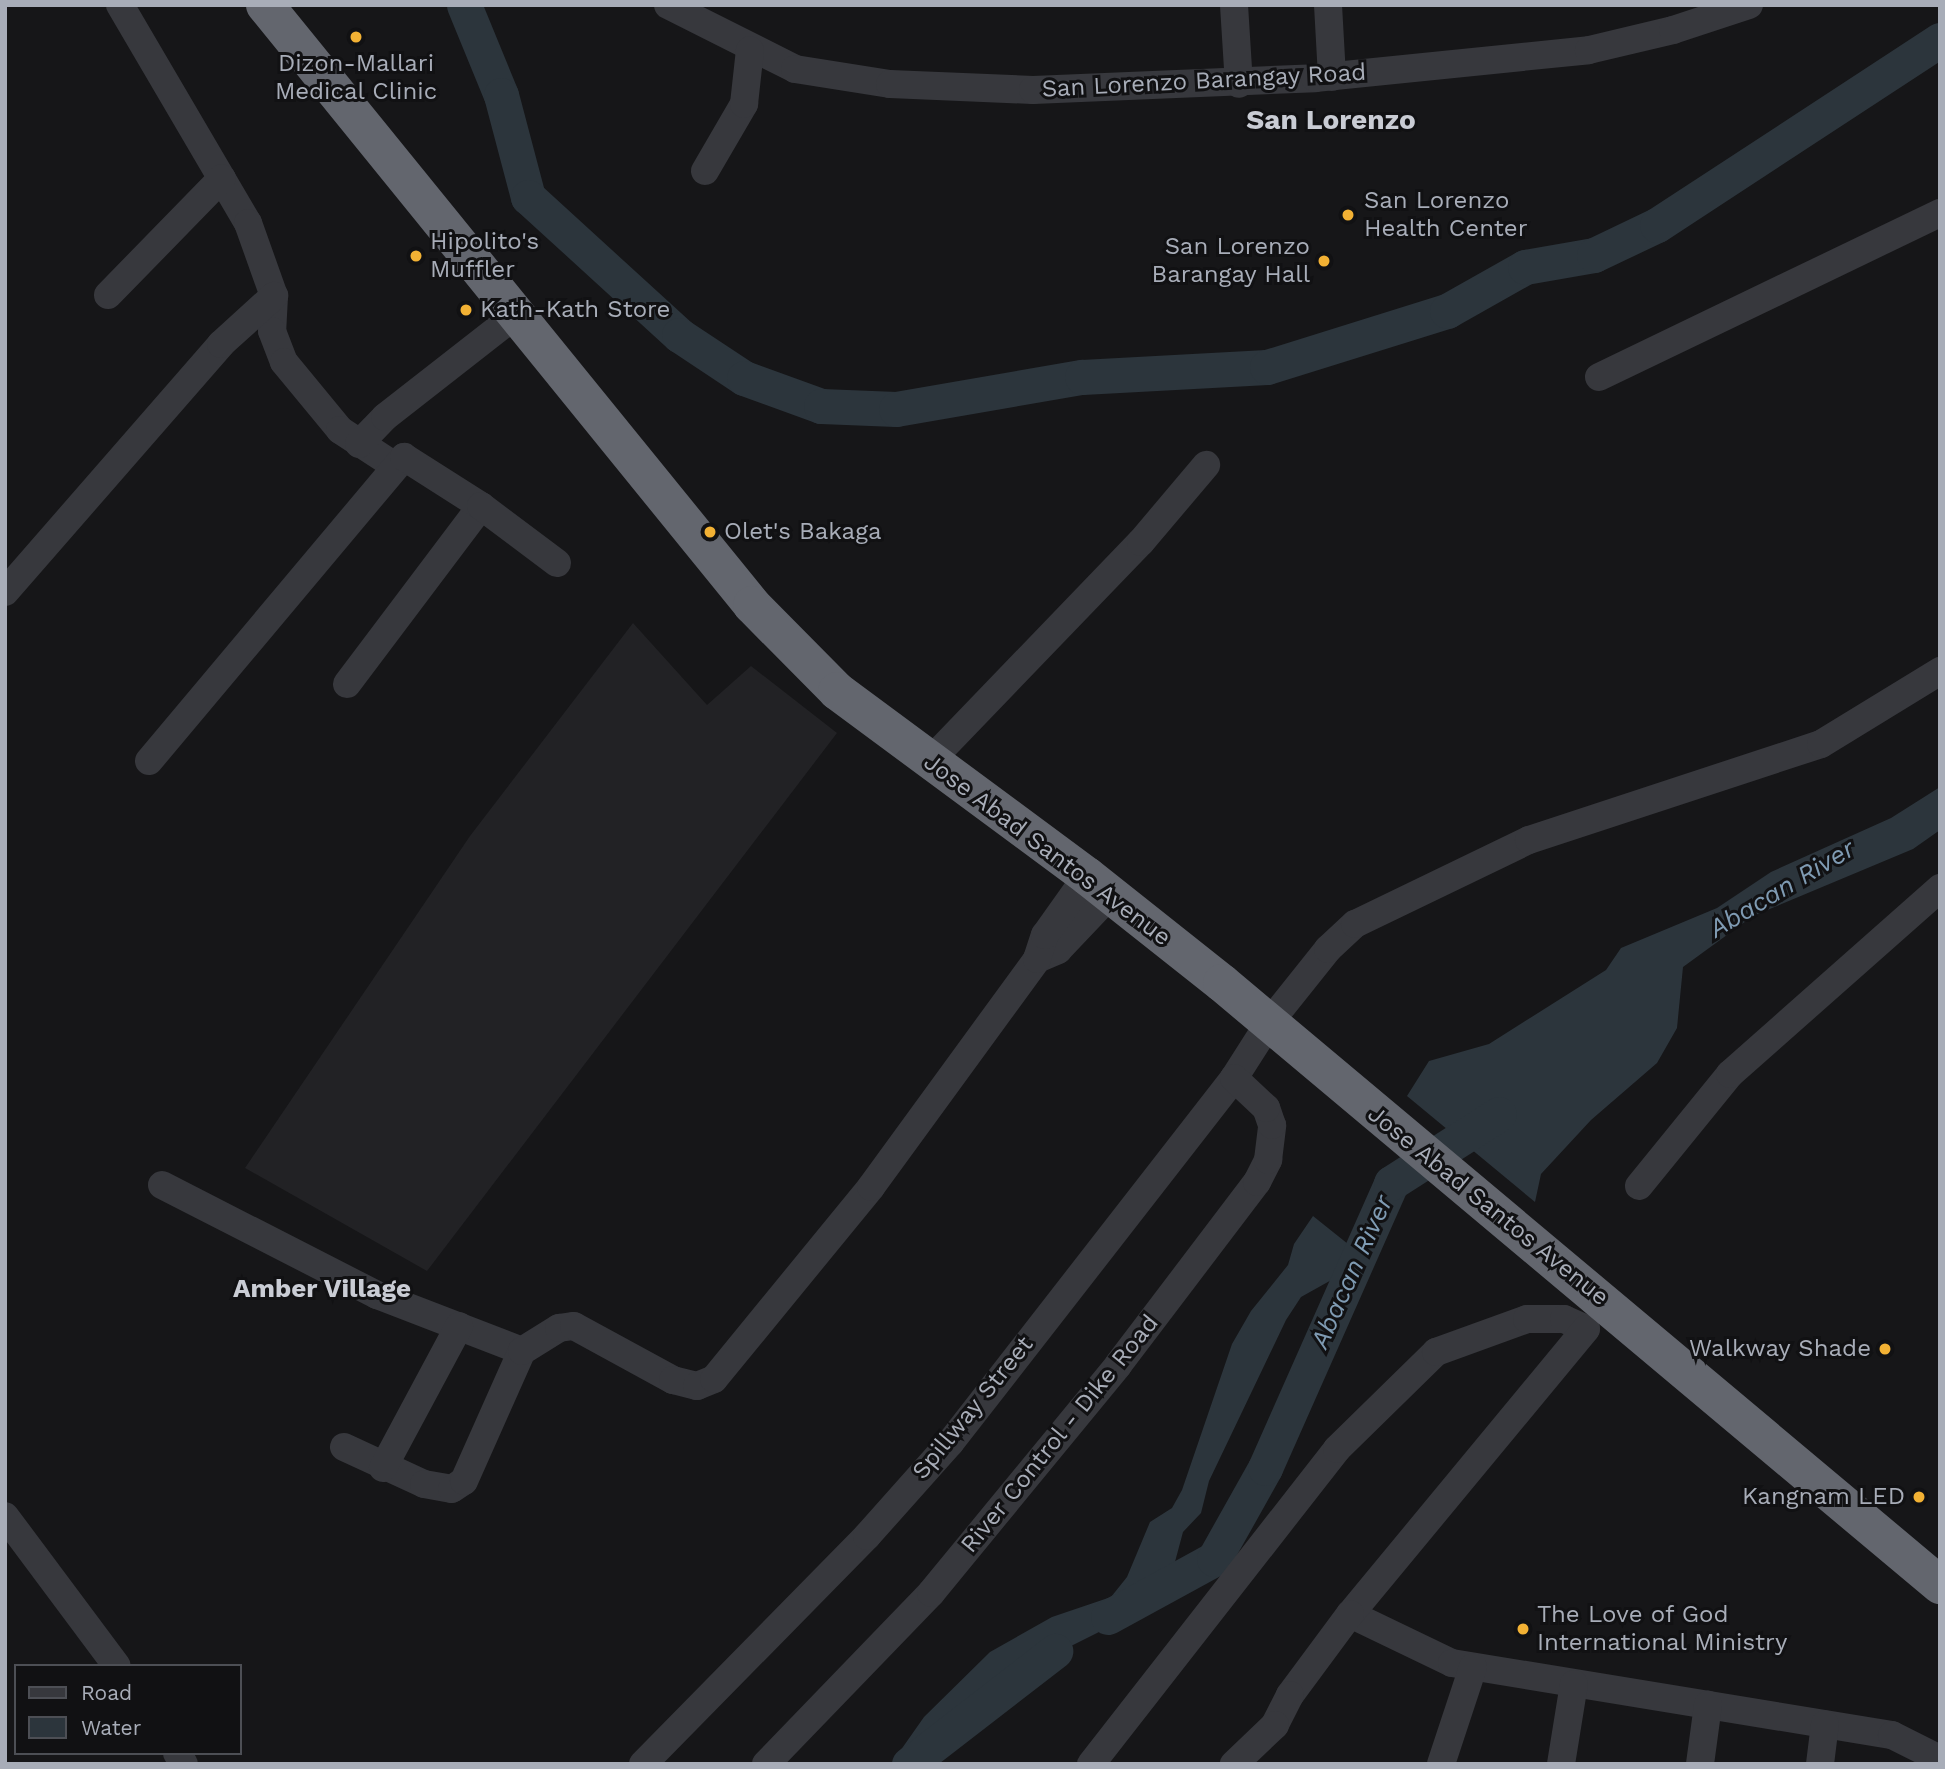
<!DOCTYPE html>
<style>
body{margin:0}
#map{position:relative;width:1945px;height:1769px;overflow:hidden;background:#161618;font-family:"Work Sans",sans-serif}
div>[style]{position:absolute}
.built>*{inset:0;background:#222225}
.water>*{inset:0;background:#2c353c}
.river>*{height:35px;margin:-17.5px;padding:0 17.5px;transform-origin:17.5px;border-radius:17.5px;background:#2c353c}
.minor>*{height:28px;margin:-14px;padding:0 14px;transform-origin:14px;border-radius:14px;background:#37383d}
.highway>*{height:38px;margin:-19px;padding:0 19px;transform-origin:19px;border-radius:19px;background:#63666e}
.dots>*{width:19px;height:19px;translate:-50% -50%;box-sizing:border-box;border:4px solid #111113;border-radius:50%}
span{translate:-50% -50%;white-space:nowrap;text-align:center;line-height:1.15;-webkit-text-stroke:6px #111113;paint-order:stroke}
.poi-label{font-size:24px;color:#a8adb8}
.left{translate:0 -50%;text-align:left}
.right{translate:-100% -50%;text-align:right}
.street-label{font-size:24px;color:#a8adb8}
.water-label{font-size:26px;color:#7f9bb3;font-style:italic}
.neighbourhood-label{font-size:26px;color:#c9ccd4;font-weight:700}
.quarter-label{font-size:28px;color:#c9ccd4;font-weight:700}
.frame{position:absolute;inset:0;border:7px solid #a8adb8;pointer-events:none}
.legend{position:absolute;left:14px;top:1664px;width:228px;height:91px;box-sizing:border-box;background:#111113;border:2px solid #4d4f55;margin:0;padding:9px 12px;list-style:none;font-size:21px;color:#a8adb8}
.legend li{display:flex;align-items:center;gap:14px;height:35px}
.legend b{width:35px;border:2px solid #4d4f55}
</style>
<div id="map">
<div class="built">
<i style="clip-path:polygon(633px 623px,707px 705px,751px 666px,837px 733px,427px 1271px,245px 1168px,470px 836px)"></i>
</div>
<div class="water">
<i style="clip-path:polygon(1940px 787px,1940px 830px,1913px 849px,1753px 916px,1683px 967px,1677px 1028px,1657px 1063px,1591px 1120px,1541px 1174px,1535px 1202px,1407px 1096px,1429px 1061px,1489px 1044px,1606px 970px,1621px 948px,1717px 908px,1771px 872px,1891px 818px)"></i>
<i style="clip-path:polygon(1313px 1216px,1368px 1260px,1354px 1274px,1335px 1278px,1301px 1297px,1286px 1320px,1209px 1481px,1201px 1513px,1183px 1532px,1172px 1573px,1113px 1625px,1059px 1652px,1039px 1669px,953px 1715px,926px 1764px,891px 1764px,924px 1717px,990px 1652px,1052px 1617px,1111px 1597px,1127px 1577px,1150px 1522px,1172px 1508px,1182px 1490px,1232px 1344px,1251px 1311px,1288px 1265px,1294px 1244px)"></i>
</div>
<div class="river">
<i style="left:464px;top:5px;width:97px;rotate:67.7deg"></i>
<i style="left:501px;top:95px;width:106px;rotate:75.2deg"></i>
<i style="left:528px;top:197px;width:205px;rotate:42.4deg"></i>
<i style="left:679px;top:335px;width:78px;rotate:33.5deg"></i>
<i style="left:744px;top:378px;width:82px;rotate:20deg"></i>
<i style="left:821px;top:406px;width:75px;rotate:2.3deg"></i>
<i style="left:896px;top:409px;width:189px;rotate:-9.8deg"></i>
<i style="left:1082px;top:377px;width:185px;rotate:-3.1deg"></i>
<i style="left:1267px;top:367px;width:189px;rotate:-17.3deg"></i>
<i style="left:1447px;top:311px;width:90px;rotate:-29.4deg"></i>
<i style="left:1525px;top:267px;width:70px;rotate:-9.9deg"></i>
<i style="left:1594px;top:255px;width:70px;rotate:-25.5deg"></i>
<i style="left:1657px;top:225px;width:338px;rotate:-33.2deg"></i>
<i style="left:1108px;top:1617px;width:121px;rotate:-28.7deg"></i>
<i style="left:1214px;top:1559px;width:104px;rotate:-60.7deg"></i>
<i style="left:1265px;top:1468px;width:312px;rotate:-66.1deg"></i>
<i style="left:1391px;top:1183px;width:128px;rotate:-32.6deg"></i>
<i style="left:909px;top:1764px;width:185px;rotate:-37.7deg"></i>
</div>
<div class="minor">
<i style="left:120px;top:5px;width:253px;rotate:59.6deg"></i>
<i style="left:248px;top:223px;width:77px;rotate:70.4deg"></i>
<i style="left:274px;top:296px;width:35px;rotate:93deg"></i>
<i style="left:272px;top:331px;width:33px;rotate:69deg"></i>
<i style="left:284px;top:362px;width:88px;rotate:50.5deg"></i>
<i style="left:340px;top:430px;width:66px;rotate:33.2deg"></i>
<i style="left:668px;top:5px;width:142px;rotate:26.7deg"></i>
<i style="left:795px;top:69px;width:96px;rotate:9deg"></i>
<i style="left:890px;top:84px;width:143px;rotate:2.4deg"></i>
<i style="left:1033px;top:90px;width:282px;rotate:-2.4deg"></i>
<i style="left:1315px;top:78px;width:275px;rotate:-5.8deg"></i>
<i style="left:1589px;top:50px;width:86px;rotate:-13.4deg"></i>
<i style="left:1673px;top:30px;width:80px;rotate:-18.2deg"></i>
<i style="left:1234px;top:5px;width:79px;rotate:86.4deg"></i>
<i style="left:1328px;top:5px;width:72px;rotate:86.8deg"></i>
<i style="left:705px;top:171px;width:78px;rotate:-59.8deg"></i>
<i style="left:744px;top:104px;width:54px;rotate:-83.7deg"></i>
<i style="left:108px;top:295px;width:163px;rotate:-45.7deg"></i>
<i style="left:1599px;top:377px;width:378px;rotate:-25.7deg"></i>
<i style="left:359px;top:444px;width:37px;rotate:-46deg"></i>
<i style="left:385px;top:417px;width:167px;rotate:-38deg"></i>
<i style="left:5px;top:592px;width:329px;rotate:-48.9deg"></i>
<i style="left:221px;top:344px;width:72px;rotate:-42.2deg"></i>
<i style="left:347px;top:684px;width:223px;rotate:-53deg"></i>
<i style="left:149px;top:761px;width:397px;rotate:-50deg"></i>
<i style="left:404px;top:457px;width:91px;rotate:32.5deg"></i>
<i style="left:481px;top:506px;width:95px;rotate:36.9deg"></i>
<i style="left:930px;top:761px;width:304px;rotate:-46.1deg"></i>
<i style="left:1141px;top:542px;width:101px;rotate:-49.8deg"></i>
<i style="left:1037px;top:959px;width:23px;rotate:-23deg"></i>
<i style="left:1058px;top:950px;width:77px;rotate:-46.6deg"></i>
<i style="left:162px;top:1185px;width:242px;rotate:27.1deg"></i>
<i style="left:377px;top:1295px;width:155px;rotate:21.1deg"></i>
<i style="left:1639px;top:1186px;width:144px;rotate:-50.9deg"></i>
<i style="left:1730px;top:1074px;width:281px;rotate:-41.5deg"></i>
<i style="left:344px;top:1447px;width:88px;rotate:24.8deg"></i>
<i style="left:424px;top:1484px;width:28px;rotate:10deg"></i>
<i style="left:452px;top:1489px;width:14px;rotate:-34deg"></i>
<i style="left:464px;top:1481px;width:142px;rotate:-66deg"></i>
<i style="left:522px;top:1351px;width:44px;rotate:-31.9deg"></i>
<i style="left:559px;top:1328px;width:15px;rotate:-8deg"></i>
<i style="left:574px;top:1326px;width:113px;rotate:28.6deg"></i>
<i style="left:673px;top:1380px;width:25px;rotate:14deg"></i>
<i style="left:697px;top:1386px;width:18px;rotate:-22deg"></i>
<i style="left:714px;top:1379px;width:248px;rotate:-50.7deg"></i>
<i style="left:871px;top:1187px;width:282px;rotate:-53.9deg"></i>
<i style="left:1037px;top:959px;width:25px;rotate:-72deg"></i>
<i style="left:1045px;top:935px;width:72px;rotate:-54.6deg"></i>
<i style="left:383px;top:1468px;width:161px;rotate:-61.8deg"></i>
<i style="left:5px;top:1516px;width:187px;rotate:53.3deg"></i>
<i style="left:1350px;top:1614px;width:113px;rotate:25.7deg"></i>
<i style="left:1452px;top:1663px;width:446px;rotate:9.3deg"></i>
<i style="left:1892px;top:1735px;width:54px;rotate:26.6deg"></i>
<i style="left:177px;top:1753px;width:13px;rotate:58deg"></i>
<i style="left:643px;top:1764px;width:320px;rotate:-45.5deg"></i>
<i style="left:867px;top:1536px;width:125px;rotate:-48.3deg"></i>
<i style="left:950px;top:1443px;width:462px;rotate:-52.1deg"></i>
<i style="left:1234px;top:1078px;width:65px;rotate:-57.5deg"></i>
<i style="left:1269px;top:1023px;width:95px;rotate:-51.4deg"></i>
<i style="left:1328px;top:949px;width:37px;rotate:-43deg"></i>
<i style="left:1355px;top:924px;width:193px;rotate:-25.8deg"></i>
<i style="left:1529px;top:840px;width:307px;rotate:-18.2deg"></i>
<i style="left:1821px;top:744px;width:140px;rotate:-31.5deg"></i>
<i style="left:766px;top:1764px;width:238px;rotate:-46deg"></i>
<i style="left:931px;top:1593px;width:295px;rotate:-50.6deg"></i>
<i style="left:1118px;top:1365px;width:230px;rotate:-52.8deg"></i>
<i style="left:1257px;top:1182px;width:25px;rotate:-63deg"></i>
<i style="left:1268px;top:1160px;width:35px;rotate:-83deg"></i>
<i style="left:1272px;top:1125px;width:18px;rotate:-109deg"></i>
<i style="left:1266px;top:1108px;width:44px;rotate:-136.8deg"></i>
<i style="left:1091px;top:1764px;width:400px;rotate:-52deg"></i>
<i style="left:1337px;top:1449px;width:139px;rotate:-44.4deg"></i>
<i style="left:1436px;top:1352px;width:97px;rotate:-19.9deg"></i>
<i style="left:1527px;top:1319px;width:37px"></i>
<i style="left:1564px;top:1319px;width:24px;rotate:24deg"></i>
<i style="left:1586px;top:1329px;width:370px;rotate:129.6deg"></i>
<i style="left:1350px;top:1614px;width:101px;rotate:126.5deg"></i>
<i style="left:1290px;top:1695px;width:34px;rotate:117deg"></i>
<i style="left:1275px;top:1725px;width:57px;rotate:136.4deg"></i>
<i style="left:1441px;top:1764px;width:102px;rotate:-71.7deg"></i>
<i style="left:1561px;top:1764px;width:81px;rotate:-80.8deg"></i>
<i style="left:1700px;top:1764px;width:60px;rotate:-82.3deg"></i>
<i style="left:1820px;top:1764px;width:40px;rotate:-82.9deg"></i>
</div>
<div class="highway">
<i style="left:265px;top:5px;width:773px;rotate:50.93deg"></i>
<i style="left:752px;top:605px;width:121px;rotate:45.3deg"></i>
<i style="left:837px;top:691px;width:311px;rotate:36.5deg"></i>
<i style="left:1087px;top:876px;width:172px;rotate:38.4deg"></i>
<i style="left:1222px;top:983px;width:937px;rotate:39.98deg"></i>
</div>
<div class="dots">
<i style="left:356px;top:37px;background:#f2b134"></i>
<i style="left:1348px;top:215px;background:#f2b134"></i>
<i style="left:416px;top:256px;background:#f2b134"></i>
<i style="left:1324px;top:261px;background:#f2b134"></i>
<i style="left:466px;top:310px;background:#f2b134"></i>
<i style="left:710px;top:532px;background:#f2b134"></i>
<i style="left:1885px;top:1349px;background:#f2b134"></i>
<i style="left:1919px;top:1497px;background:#f2b134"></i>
<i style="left:1523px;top:1629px;background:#f2b134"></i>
</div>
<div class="poi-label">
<span style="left:356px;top:78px">Dizon-Mallari<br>Medical Clinic</span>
<span class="left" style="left:1364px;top:215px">San Lorenzo<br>Health Center</span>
<span class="left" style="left:430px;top:256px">Hipolito's<br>Muffler</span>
<span class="right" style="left:1310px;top:261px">San Lorenzo<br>Barangay Hall</span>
<span class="left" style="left:480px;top:310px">Kath-Kath Store</span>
<span class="left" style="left:724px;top:532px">Olet's Bakaga</span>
<span class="right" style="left:1871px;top:1349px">Walkway Shade</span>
<span class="right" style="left:1905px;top:1497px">Kangnam LED</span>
<span class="left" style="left:1537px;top:1629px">The Love of God<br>International Ministry</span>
</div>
<div class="street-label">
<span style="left:1204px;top:81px;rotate:-3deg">San Lorenzo Barangay Road</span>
<span style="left:1047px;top:850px;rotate:37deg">Jose Abad Santos Avenue</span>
<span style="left:1488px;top:1206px;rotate:39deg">Jose Abad Santos Avenue</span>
<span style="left:973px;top:1408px;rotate:-51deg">Spillway Street</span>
<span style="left:1060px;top:1434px;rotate:-51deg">River Control - Dike Road</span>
</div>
<div class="water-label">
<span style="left:1782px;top:889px;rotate:-31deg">Abacan River</span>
<span style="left:1352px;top:1272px;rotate:-66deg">Abacan River</span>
</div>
<div class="neighbourhood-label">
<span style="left:322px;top:1289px">Amber Village</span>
</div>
<div class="quarter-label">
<span style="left:1331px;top:120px">San Lorenzo</span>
</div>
<div class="frame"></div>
<ul class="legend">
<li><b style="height:9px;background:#37383d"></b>Road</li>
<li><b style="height:19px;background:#2c353c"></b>Water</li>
</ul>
</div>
